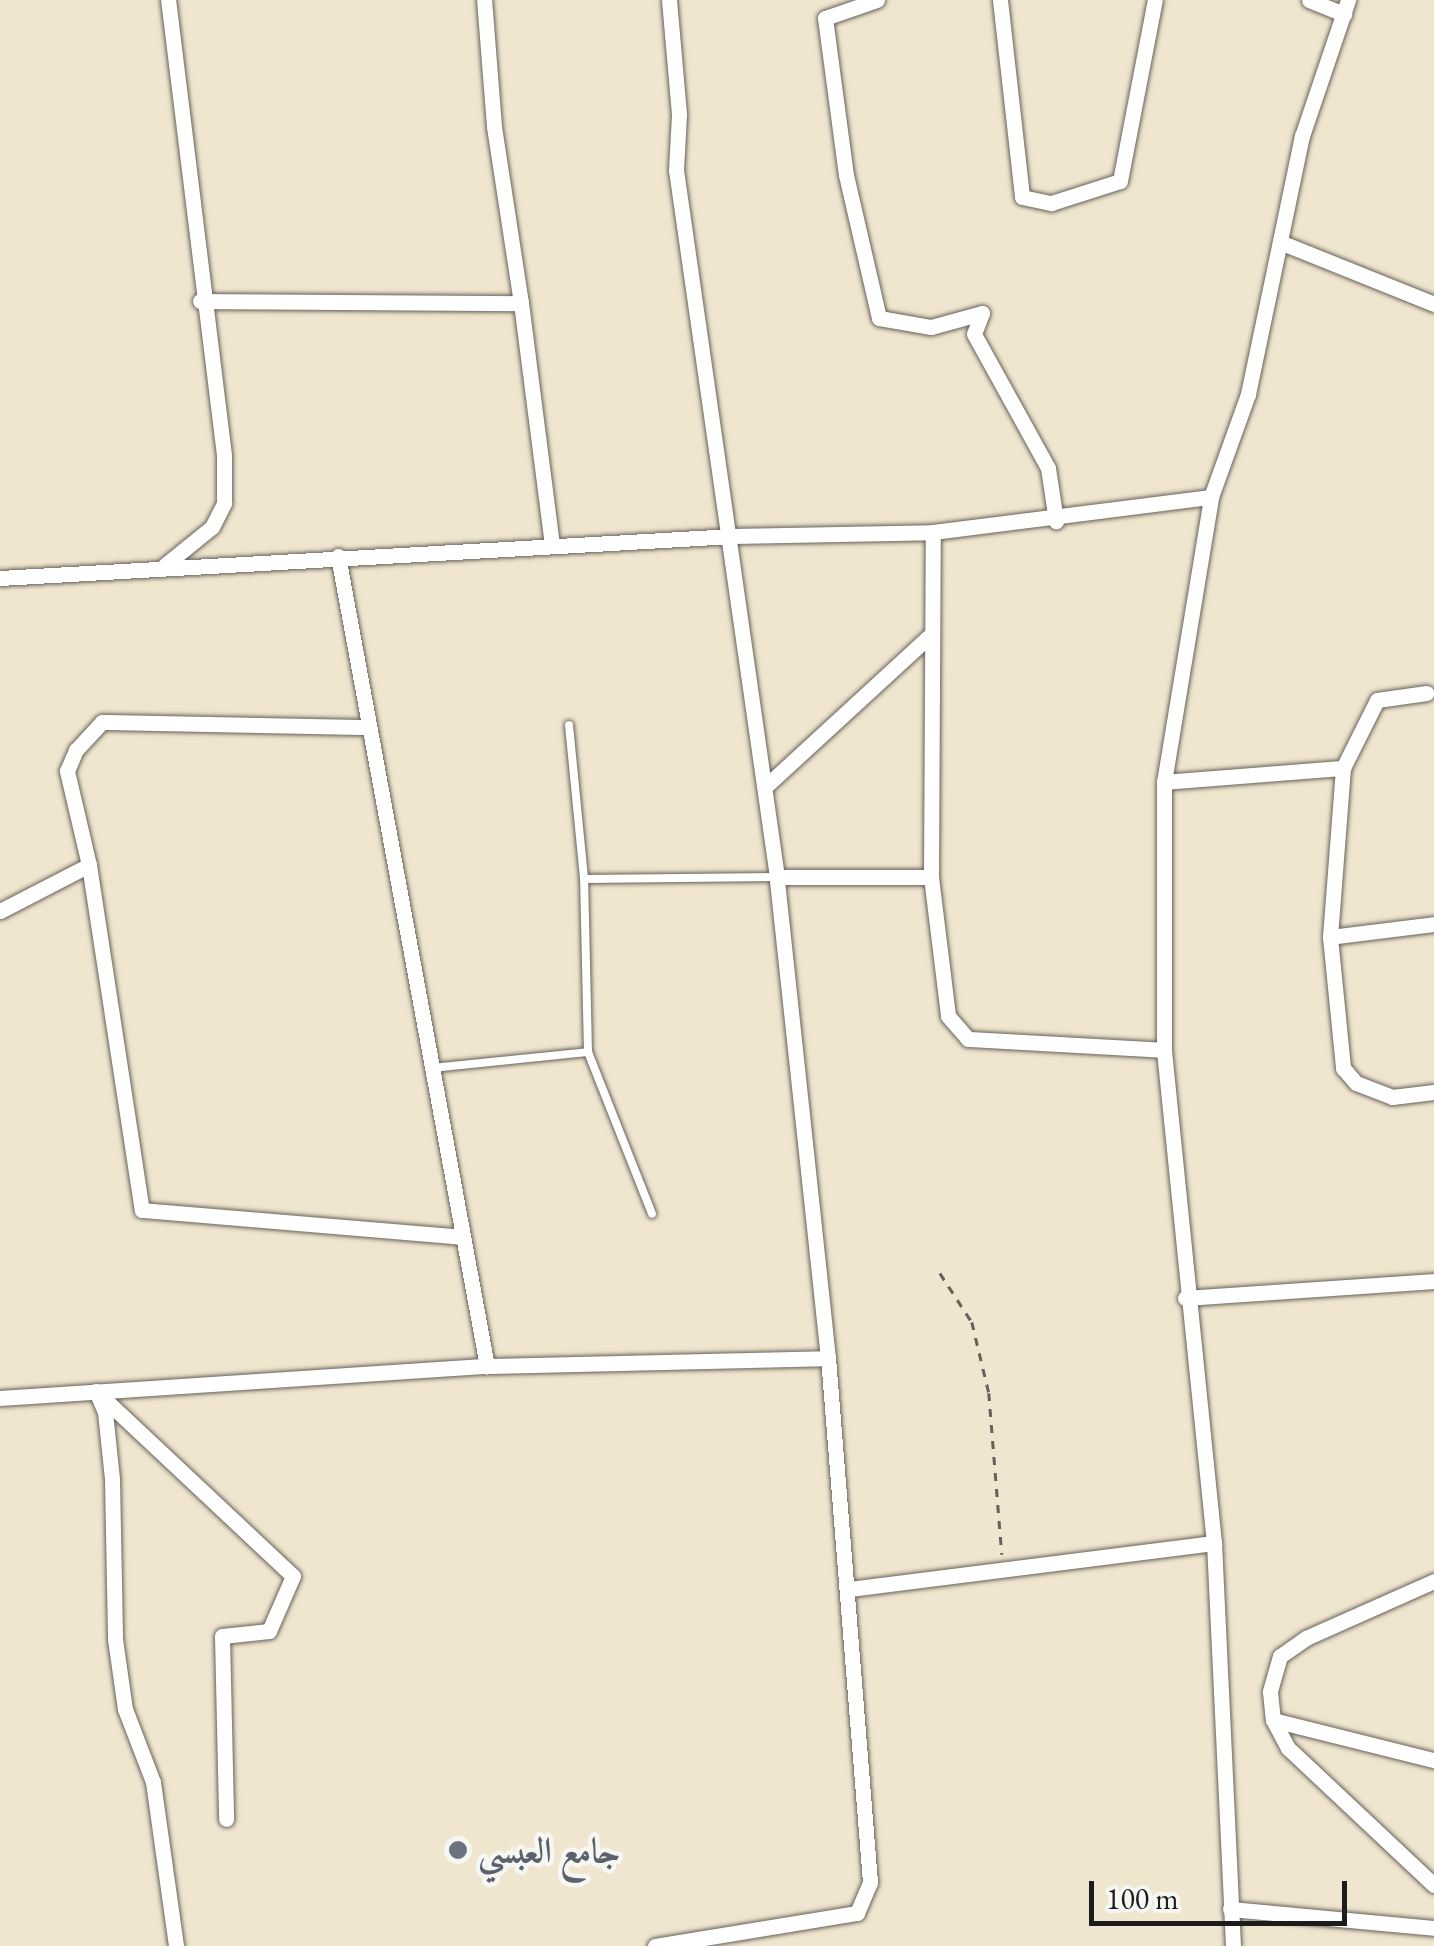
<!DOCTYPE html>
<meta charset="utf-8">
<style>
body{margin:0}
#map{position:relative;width:1434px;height:1946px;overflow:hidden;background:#f0e5ce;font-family:"EB Garamond",Amiri,serif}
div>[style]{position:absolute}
.path>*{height:2.5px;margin-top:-1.25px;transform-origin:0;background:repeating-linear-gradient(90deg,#66625a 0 8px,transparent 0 16px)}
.roads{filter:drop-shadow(0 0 2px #66625a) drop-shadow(0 0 2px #66625a)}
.lane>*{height:8px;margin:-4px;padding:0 4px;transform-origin:4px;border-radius:4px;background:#fff}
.street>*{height:15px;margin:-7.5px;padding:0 7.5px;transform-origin:7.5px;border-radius:7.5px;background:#fff}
.dots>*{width:28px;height:28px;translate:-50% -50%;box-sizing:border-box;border:5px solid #f6f6f2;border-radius:50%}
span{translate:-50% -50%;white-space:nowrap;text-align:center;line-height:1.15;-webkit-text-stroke:9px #f6f6f2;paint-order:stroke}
.worship-label{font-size:35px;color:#5b616d;font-weight:700}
.left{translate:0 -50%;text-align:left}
.scale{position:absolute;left:1089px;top:1881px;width:258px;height:45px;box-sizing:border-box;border:5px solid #1c1c1c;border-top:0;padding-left:12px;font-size:30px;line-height:35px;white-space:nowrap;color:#1c1c1c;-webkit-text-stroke:8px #f6f6f2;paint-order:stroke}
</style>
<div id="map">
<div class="path">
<i style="left:940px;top:1273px;width:59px;rotate:56.9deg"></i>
<i style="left:972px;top:1322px;width:73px;rotate:76.5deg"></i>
<i style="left:989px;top:1393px;width:162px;rotate:85.4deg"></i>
</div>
<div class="roads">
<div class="lane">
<i style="left:569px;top:725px;width:155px;rotate:84.4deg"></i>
<i style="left:584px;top:879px;width:193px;rotate:-0.6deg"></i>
<i style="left:588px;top:1052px;width:174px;rotate:68.4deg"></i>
<i style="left:431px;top:1068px;width:158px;rotate:-5.8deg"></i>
<i style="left:588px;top:1052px;width:173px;rotate:-91.3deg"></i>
</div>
<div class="street">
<i style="left:877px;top:0;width:55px;rotate:160.9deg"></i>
<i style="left:825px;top:18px;width:158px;rotate:82.4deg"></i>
<i style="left:846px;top:175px;width:147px;rotate:77deg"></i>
<i style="left:879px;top:318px;width:53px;rotate:9.8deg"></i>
<i style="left:931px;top:327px;width:53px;rotate:-15.4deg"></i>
<i style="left:982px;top:313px;width:22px;rotate:111deg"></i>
<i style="left:974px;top:334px;width:153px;rotate:61.1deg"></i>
<i style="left:1048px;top:468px;width:54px;rotate:81.4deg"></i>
<i style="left:1000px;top:0;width:198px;rotate:83.6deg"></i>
<i style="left:1022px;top:197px;width:30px;rotate:12deg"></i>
<i style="left:1051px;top:203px;width:72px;rotate:-17.7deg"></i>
<i style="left:1120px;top:181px;width:184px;rotate:-79.1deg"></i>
<i style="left:1309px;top:0;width:38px;rotate:22deg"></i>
<i style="left:1280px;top:242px;width:166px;rotate:21.9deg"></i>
<i style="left:200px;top:301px;width:321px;rotate:0.4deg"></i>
<i style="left:521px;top:303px;width:179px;rotate:-98.7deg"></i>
<i style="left:494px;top:126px;width:126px;rotate:-94.5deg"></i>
<i style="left:521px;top:303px;width:244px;rotate:82.7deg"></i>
<i style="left:338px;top:556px;width:824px;rotate:79.58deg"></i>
<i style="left:165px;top:565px;width:60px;rotate:-39deg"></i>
<i style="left:212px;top:527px;width:27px;rotate:-63deg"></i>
<i style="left:224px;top:503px;width:48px;rotate:-90deg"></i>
<i style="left:224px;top:455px;width:458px;rotate:-97deg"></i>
<i style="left:0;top:578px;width:733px;rotate:-3.28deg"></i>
<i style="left:732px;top:536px;width:201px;rotate:-1.1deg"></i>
<i style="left:933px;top:532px;width:280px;rotate:-7.2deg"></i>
<i style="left:1343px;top:768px;width:169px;rotate:94.4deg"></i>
<i style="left:1330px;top:937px;width:132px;rotate:84.3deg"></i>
<i style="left:1343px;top:1068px;width:20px;rotate:49deg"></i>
<i style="left:1356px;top:1083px;width:39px;rotate:21deg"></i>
<i style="left:1392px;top:1097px;width:42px;rotate:-6.8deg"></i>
<i style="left:1164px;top:782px;width:180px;rotate:-4.5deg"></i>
<i style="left:1343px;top:768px;width:76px;rotate:-63.4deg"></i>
<i style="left:1377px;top:700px;width:50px;rotate:-8deg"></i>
<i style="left:765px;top:787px;width:222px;rotate:-42.6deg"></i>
<i style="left:89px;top:865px;width:349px;rotate:81.3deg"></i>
<i style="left:142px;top:1210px;width:322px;rotate:4.8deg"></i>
<i style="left:777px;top:877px;width:154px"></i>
<i style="left:931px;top:877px;width:140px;rotate:83deg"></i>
<i style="left:948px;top:1016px;width:30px;rotate:49deg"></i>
<i style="left:968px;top:1039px;width:196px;rotate:3.2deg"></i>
<i style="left:931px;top:877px;width:345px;rotate:-89.7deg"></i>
<i style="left:0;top:911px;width:100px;rotate:-27.3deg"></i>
<i style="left:89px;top:865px;width:97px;rotate:-103.2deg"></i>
<i style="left:67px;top:771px;width:23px;rotate:-67deg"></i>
<i style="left:76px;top:750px;width:38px;rotate:-47deg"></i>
<i style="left:102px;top:722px;width:264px;rotate:1.1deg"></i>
<i style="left:1330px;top:937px;width:105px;rotate:-7.1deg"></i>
<i style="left:1185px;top:1298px;width:250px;rotate:-3.9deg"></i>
<i style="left:96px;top:1391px;width:23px;rotate:67deg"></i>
<i style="left:105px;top:1412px;width:67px;rotate:84deg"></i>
<i style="left:112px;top:1479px;width:160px;rotate:88.9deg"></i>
<i style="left:115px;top:1639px;width:71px;rotate:81.9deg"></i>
<i style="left:125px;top:1709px;width:78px;rotate:69deg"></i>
<i style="left:153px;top:1782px;width:166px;rotate:82deg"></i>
<i style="left:99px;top:1394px;width:266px;rotate:43.2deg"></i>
<i style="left:293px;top:1576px;width:60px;rotate:113.6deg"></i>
<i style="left:269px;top:1631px;width:47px;rotate:173.9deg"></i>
<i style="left:222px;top:1636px;width:183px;rotate:88.7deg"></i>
<i style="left:0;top:1398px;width:488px;rotate:-3.8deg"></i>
<i style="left:487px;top:1366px;width:341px;rotate:-1.3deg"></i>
<i style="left:1434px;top:1581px;width:140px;rotate:156deg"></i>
<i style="left:1306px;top:1638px;width:32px;rotate:145deg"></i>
<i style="left:1280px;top:1656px;width:37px;rotate:106deg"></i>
<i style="left:1270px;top:1692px;width:28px;rotate:84deg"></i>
<i style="left:1273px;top:1720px;width:32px;rotate:62deg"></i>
<i style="left:1288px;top:1748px;width:200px;rotate:43.2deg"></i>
<i style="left:849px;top:1589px;width:368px;rotate:-7.2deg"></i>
<i style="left:1273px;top:1720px;width:166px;rotate:14deg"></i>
<i style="left:1230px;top:1909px;width:205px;rotate:5.3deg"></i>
<i style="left:655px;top:1946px;width:205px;rotate:-9.3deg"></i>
<i style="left:857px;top:1913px;width:34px;rotate:-67deg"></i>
<i style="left:870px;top:1882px;width:526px;rotate:-94.58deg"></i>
<i style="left:828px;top:1358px;width:484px;rotate:-96.1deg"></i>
<i style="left:777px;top:877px;width:714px;rotate:-98.13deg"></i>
<i style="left:676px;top:170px;width:56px;rotate:-86.9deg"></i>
<i style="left:679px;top:114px;width:114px;rotate:-95deg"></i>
<i style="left:1233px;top:1946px;width:403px;rotate:-92.7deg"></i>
<i style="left:1214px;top:1543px;width:496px;rotate:-95.8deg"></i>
<i style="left:1164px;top:1050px;width:268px;rotate:-90deg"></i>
<i style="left:1164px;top:782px;width:289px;rotate:-80.6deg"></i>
<i style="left:1211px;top:497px;width:109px;rotate:-70.2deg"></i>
<i style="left:1248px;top:394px;width:264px;rotate:-78.2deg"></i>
<i style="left:1302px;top:136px;width:144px;rotate:-71.3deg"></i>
</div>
</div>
<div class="dots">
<i style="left:458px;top:1850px;background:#6b7280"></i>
</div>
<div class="worship-label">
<span class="left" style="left:478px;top:1850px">جامع العبسي</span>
</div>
<div class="scale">100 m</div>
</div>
